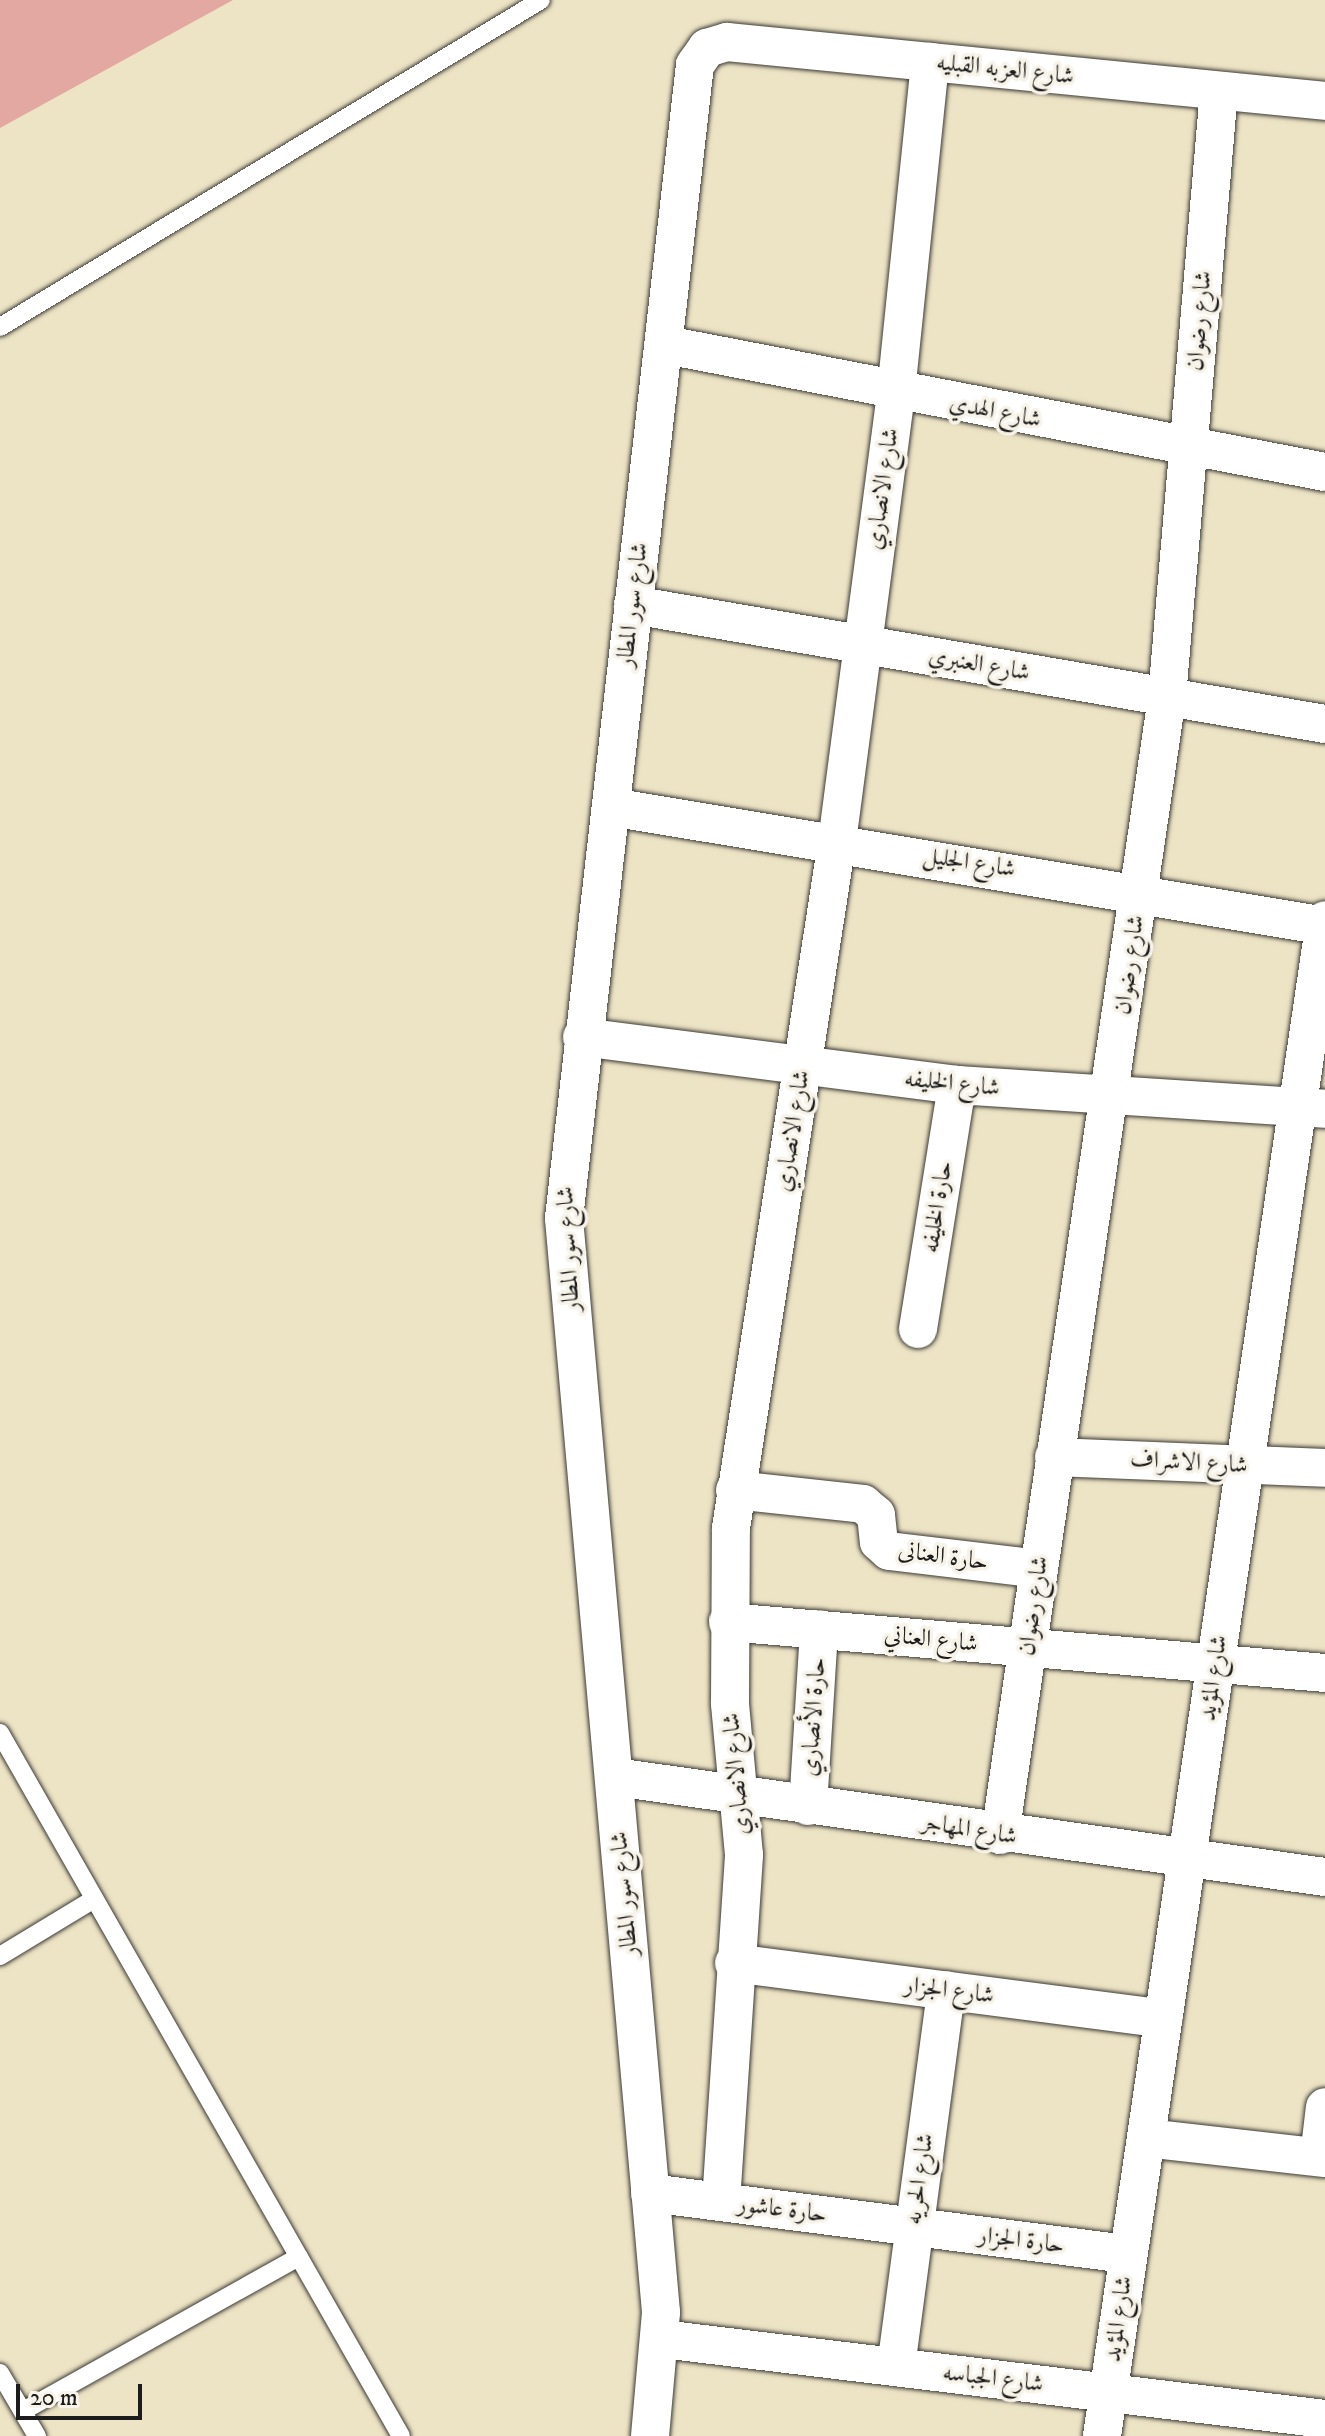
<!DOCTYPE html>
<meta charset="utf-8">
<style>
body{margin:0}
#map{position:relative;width:1325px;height:2436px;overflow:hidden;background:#ede3c5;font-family:"IM FELL DW Pica",Amiri,serif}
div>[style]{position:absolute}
.building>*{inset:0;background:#e4a8a3}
.roads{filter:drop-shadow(0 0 2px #3b3a35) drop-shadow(0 0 2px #3b3a35)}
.service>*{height:18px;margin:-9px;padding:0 9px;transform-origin:9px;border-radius:9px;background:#fff}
.minor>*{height:38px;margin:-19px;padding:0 19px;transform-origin:19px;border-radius:19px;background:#fff}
span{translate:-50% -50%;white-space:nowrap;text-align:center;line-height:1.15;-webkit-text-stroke:7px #f7f3e8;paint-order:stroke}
.street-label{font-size:24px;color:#1c1c1c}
.scale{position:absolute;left:16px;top:2384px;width:126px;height:36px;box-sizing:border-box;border:4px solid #1c1c1c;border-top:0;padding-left:10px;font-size:24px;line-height:28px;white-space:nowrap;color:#1c1c1c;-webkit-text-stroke:6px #f7f3e8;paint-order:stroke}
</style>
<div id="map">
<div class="building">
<i style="clip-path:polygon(0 0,233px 0,0 128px)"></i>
</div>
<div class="roads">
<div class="service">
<i style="left:0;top:327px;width:632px;rotate:-31.15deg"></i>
<i style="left:0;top:1733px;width:809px;rotate:60.3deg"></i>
<i style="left:0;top:1956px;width:110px;rotate:-31.2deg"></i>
<i style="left:0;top:2373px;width:73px;rotate:59.6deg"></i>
<i style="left:23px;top:2411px;width:316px;rotate:-29.2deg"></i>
</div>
<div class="minor">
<i style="left:666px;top:345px;width:671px;rotate:10.91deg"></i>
<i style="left:633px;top:605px;width:702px;rotate:9.76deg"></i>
<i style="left:611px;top:807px;width:724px;rotate:9.46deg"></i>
<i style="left:582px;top:1037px;width:378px;rotate:7.3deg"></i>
<i style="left:957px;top:1085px;width:369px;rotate:3.7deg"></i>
<i style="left:918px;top:1329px;width:247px;rotate:-80.9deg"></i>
<i style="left:1054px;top:1457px;width:271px;rotate:2.3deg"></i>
<i style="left:735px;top:1490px;width:129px;rotate:6.2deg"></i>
<i style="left:863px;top:1504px;width:17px;rotate:40deg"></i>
<i style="left:876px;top:1515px;width:27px;rotate:84deg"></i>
<i style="left:879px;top:1542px;width:13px;rotate:42deg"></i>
<i style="left:889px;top:1551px;width:151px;rotate:6.8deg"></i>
<i style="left:728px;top:1622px;width:599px;rotate:4.88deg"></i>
<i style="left:615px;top:1777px;width:717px;rotate:8.02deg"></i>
<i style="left:808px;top:1806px;width:177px;rotate:-86.4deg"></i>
<i style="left:1000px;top:1835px;width:1150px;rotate:-81.65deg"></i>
<i style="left:1167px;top:697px;width:608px;rotate:-85.1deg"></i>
<i style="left:734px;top:1963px;width:433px;rotate:7.4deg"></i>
<i style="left:1146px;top:2138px;width:180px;rotate:6.4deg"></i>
<i style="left:1319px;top:2157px;width:50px;rotate:-83.2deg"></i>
<i style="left:650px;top:2193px;width:482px;rotate:7.3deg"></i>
<i style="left:721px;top:2202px;width:348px;rotate:-86.2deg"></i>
<i style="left:744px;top:1855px;width:153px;rotate:-95.3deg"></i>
<i style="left:730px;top:1703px;width:175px;rotate:-89.7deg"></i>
<i style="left:731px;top:1528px;width:694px;rotate:-81.22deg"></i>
<i style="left:837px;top:842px;width:454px;rotate:-82.5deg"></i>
<i style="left:896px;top:392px;width:332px;rotate:-84.1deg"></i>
<i style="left:662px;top:2339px;width:668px;rotate:6.88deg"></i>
<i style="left:896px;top:2367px;width:380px;rotate:-82.4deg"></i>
<i style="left:650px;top:2436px;width:124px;rotate:-84.9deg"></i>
<i style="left:661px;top:2312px;width:1098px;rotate:-95.07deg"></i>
<i style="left:564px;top:1218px;width:1160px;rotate:-83.52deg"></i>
<i style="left:695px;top:65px;width:21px;rotate:-55deg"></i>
<i style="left:707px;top:48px;width:21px;rotate:-17deg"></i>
<i style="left:727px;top:42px;width:601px;rotate:5.63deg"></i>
<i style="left:1102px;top:2436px;width:1532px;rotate:-81.63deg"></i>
</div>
</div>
<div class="street-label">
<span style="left:1005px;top:70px;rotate:6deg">شارع العزبه القبليه</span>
<span style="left:1200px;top:321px;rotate:-85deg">شارع رضوان</span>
<span style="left:995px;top:412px;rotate:11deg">شارع الهدي</span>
<span style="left:883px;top:489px;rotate:-82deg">شارع الانصاري</span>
<span style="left:633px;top:605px;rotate:-83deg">شارع سور المطار</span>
<span style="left:979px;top:665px;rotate:10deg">شارع العنبري</span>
<span style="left:969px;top:863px;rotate:9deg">شارع الجليل</span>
<span style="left:1130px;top:965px;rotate:-82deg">شارع رضوان</span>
<span style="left:952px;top:1084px;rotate:6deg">شارع الخليفه</span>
<span style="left:793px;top:1131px;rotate:-81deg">شارع الانصاري</span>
<span style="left:938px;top:1207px;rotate:-81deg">حارة الخليفه</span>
<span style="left:569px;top:1249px;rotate:-93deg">شارع سور المطار</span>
<span style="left:1189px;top:1463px;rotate:3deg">شارع الاشراف</span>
<span style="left:943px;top:1557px;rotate:8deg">حارة العنانى</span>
<span style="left:1034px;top:1606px;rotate:-82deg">شارع رضوان</span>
<span style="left:931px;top:1640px;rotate:6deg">شارع العناني</span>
<span style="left:1214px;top:1678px;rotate:-82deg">شارع المؤيد</span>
<span style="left:814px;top:1717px;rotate:-86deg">حارة الأنصاري</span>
<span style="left:737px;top:1774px;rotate:-95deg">شارع الانصاري</span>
<span style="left:969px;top:1830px;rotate:9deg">شارع المهاجر</span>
<span style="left:625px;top:1894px;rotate:-95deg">شارع سور المطار</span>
<span style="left:949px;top:1991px;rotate:7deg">شارع الجزار</span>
<span style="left:920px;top:2179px;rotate:-82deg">شارع الحريه</span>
<span style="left:782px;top:2210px;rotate:7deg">حارة عاشور</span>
<span style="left:1021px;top:2241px;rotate:7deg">حارة الجزار</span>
<span style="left:1119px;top:2319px;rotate:-82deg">شارع المؤيد</span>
<span style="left:993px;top:2379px;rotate:7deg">شارع الجباسه</span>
</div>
<div class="scale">20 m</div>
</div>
